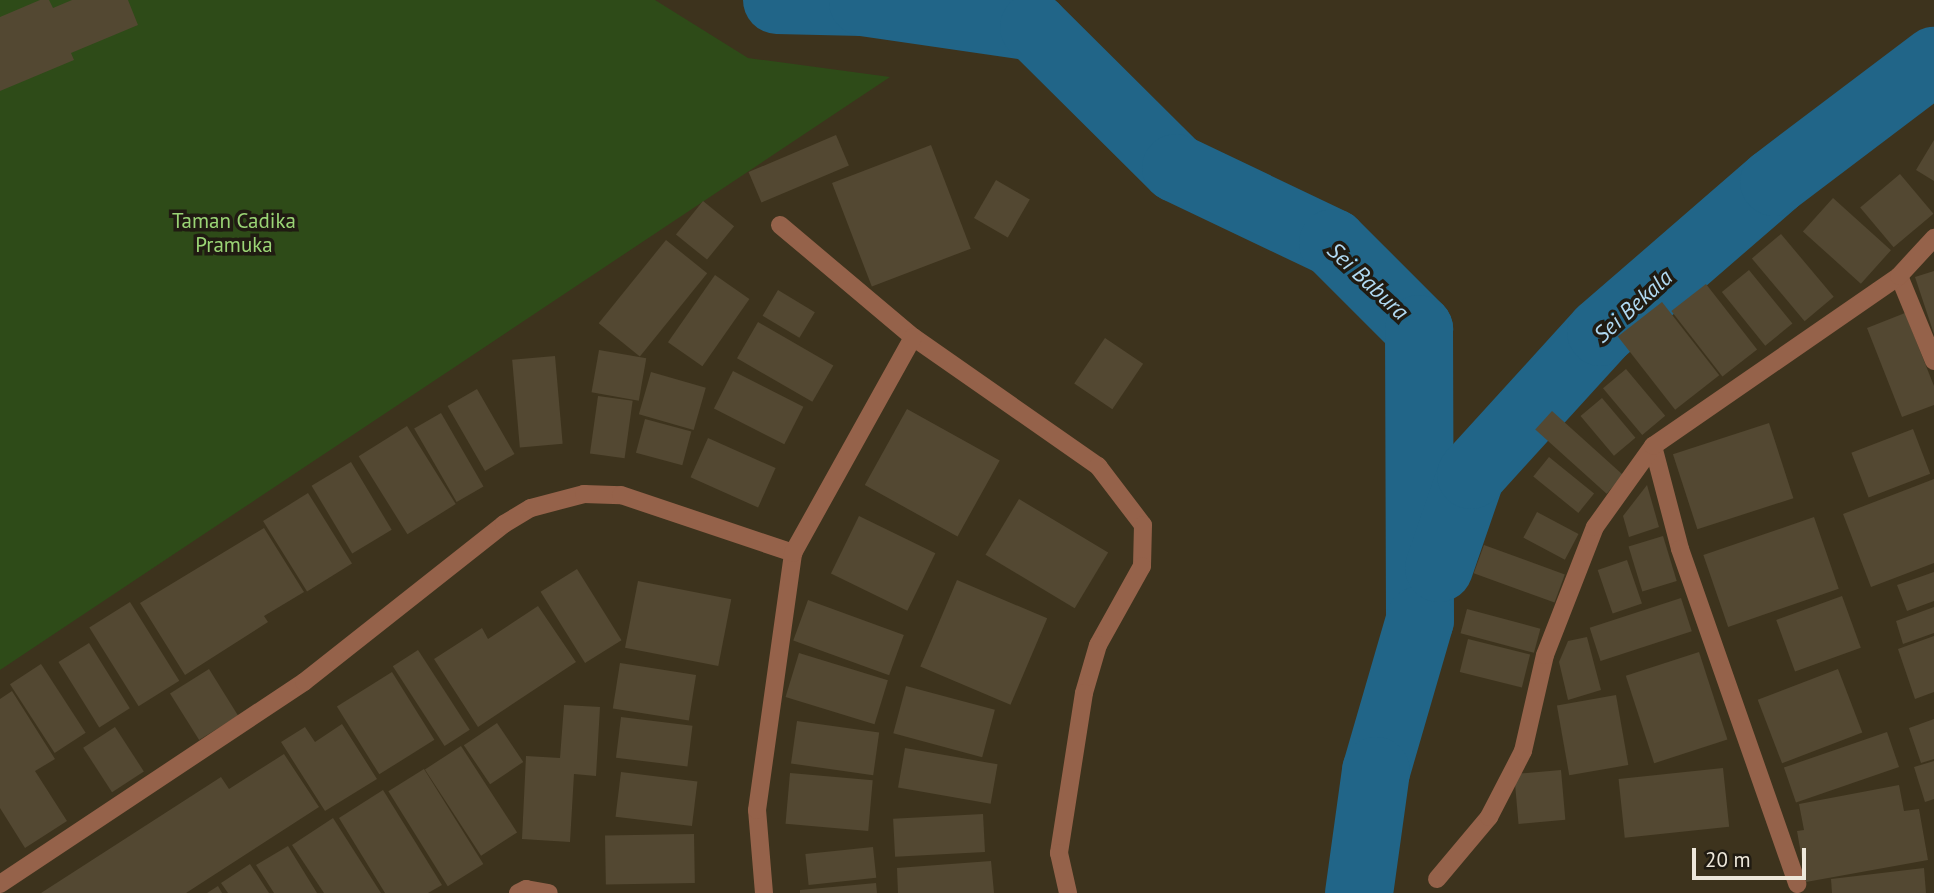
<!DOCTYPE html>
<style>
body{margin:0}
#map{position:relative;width:1934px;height:893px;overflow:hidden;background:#3d331d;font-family:"PT Sans",sans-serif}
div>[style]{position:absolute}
.green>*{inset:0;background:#2e4b18}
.river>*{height:68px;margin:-34px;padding:0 34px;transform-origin:34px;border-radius:34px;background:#216588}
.building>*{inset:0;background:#534832;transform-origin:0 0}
.minor>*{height:18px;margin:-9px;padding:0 9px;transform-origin:9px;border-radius:9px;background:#95624a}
span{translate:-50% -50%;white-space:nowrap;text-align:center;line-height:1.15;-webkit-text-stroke:7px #201b12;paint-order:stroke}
.park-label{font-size:21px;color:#9ad475}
.water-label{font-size:23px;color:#b0d9f2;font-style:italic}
.scale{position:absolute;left:1692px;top:848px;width:114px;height:32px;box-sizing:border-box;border:4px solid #eee8db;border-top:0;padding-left:9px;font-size:21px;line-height:24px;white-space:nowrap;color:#eee8db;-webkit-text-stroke:5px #201b12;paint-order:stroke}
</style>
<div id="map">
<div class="green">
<i style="clip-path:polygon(0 0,655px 0,748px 58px,890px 77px,0 670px)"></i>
</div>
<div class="river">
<i style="left:777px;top:0;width:86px;rotate:1.3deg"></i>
<i style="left:863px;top:2px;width:173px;rotate:8.3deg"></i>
<i style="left:1034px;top:27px;width:200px;rotate:44.8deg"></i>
<i style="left:1176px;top:168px;width:174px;rotate:25.5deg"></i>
<i style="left:1333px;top:243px;width:122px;rotate:45deg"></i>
<i style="left:1419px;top:329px;width:291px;rotate:89.8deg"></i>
<i style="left:1420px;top:620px;width:157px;rotate:106.2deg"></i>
<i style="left:1376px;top:771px;width:123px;rotate:97.9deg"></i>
<i style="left:1439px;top:568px;width:98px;rotate:-71deg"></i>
<i style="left:1471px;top:475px;width:193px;rotate:-47.7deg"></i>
<i style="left:1601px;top:332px;width:229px;rotate:-40.9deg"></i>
<i style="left:1774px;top:182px;width:201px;rotate:-37.1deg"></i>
</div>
<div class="building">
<i style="clip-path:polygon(40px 0,49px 0,53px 8px,72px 0,128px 0,138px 25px,71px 53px,74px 60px,0 91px,0 17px)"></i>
<i style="left:836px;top:135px;width:33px;height:95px;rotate:67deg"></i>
<i style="clip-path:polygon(1934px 140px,1934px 181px,1916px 170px)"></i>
<i style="left:931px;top:145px;width:111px;height:106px;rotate:69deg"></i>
<i style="left:1900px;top:174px;width:52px;height:52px;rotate:50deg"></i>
<i style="left:996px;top:180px;width:39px;height:44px;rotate:30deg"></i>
<i style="left:1833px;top:198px;width:78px;height:45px;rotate:42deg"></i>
<i style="left:703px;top:201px;width:40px;height:43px;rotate:39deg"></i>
<i style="left:1781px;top:234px;width:82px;height:38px;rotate:50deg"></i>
<i style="left:666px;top:240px;width:53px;height:107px;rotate:39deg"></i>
<i style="left:1749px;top:270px;width:69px;height:35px;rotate:51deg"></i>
<i style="clip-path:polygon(1934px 271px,1934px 334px,1915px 277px)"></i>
<i style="left:715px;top:275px;width:42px;height:82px;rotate:35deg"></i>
<i style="left:1706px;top:284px;width:83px;height:44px;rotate:52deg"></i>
<i style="left:778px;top:290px;width:43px;height:30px;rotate:31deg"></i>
<i style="left:1662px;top:302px;width:93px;height:56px;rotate:52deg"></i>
<i style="clip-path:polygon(1905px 313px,1934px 386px,1934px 405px,1902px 417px,1867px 328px)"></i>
<i style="left:758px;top:322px;width:87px;height:42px;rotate:30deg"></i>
<i style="left:1105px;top:338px;width:46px;height:55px;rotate:34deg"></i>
<i style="left:599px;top:350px;width:48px;height:43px;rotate:10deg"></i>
<i style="left:555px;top:356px;width:88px;height:43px;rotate:85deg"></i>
<i style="left:1626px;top:369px;width:61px;height:30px;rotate:50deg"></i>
<i style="left:733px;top:371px;width:79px;height:42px;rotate:27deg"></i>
<i style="left:651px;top:372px;width:57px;height:44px;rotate:16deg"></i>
<i style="left:477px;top:389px;width:75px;height:34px;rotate:60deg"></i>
<i style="left:598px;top:396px;width:35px;height:58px;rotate:8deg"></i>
<i style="left:1602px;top:398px;width:52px;height:28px;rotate:50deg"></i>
<i style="left:907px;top:409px;width:106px;height:87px;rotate:29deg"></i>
<i style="left:1552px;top:411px;width:96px;height:25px;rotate:42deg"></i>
<i style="left:441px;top:413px;width:85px;height:31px;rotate:60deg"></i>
<i style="left:645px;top:419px;width:48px;height:35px;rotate:15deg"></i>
<i style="left:1769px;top:423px;width:79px;height:101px;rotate:72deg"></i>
<i style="left:407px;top:426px;width:92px;height:57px;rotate:58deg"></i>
<i style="left:1913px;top:429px;width:48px;height:66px;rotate:69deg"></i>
<i style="left:708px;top:438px;width:74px;height:43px;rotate:24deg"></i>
<i style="left:1549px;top:457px;width:58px;height:25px;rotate:39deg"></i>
<i style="left:351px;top:462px;width:79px;height:46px;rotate:59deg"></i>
<i style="clip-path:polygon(1934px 479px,1934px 563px,1871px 587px,1843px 514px)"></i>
<i style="clip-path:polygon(1647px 485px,1659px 527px,1629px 537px,1623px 516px)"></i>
<i style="left:308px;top:493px;width:83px;height:53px;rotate:58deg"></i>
<i style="left:1019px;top:499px;width:104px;height:65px;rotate:31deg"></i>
<i style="left:1537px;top:512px;width:47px;height:29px;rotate:28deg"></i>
<i style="left:859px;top:516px;width:85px;height:64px;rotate:26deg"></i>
<i style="left:1814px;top:517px;width:76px;height:117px;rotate:71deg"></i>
<i style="clip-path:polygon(264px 528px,304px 592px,264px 616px,268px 622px,185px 675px,140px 603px)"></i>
<i style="left:1663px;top:536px;width:47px;height:36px;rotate:73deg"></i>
<i style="left:1484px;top:545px;width:86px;height:30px;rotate:20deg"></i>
<i style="left:1627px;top:560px;width:46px;height:31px;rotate:71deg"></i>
<i style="left:577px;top:569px;width:84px;height:43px;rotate:58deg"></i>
<i style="clip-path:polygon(1934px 572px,1934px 601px,1907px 611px,1897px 585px)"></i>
<i style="left:957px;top:580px;width:98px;height:94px;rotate:23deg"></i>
<i style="left:638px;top:581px;width:95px;height:68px;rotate:11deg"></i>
<i style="left:1842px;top:596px;width:55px;height:70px;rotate:70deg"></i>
<i style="left:1681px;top:598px;width:35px;height:96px;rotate:72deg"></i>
<i style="left:808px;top:600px;width:102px;height:43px;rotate:20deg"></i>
<i style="left:130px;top:602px;width:93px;height:48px;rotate:58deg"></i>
<i style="clip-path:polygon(538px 606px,576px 662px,478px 727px,434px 659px,482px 628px,488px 639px)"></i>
<i style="clip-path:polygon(1934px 607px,1934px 633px,1903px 644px,1896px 621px)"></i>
<i style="left:1467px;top:609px;width:76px;height:25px;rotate:15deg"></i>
<i style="clip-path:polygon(1934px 636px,1934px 692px,1915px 699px,1898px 649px)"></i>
<i style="clip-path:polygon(1587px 637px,1601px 690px,1568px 700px,1559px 662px,1568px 641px)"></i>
<i style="left:1468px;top:639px;width:64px;height:34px;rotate:14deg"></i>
<i style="left:89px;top:643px;width:77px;height:36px;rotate:58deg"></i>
<i style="left:418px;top:650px;width:95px;height:30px;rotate:57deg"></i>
<i style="left:1699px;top:652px;width:92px;height:77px;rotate:72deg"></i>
<i style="left:799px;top:653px;width:93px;height:46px;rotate:17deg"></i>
<i style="left:620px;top:663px;width:77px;height:46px;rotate:9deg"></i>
<i style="left:41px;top:664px;width:82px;height:37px;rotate:57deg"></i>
<i style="left:209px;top:669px;width:55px;height:46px;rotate:58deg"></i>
<i style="left:1838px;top:669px;width:68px;height:86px;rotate:69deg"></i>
<i style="left:392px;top:672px;width:80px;height:65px;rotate:58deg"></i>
<i style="left:906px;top:686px;width:92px;height:49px;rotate:15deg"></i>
<i style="clip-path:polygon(12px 691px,55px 759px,35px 771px,67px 821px,25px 848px,0 808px,0 699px)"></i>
<i style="left:1616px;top:695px;width:71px;height:60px;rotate:80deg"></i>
<i style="clip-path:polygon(564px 705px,600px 707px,596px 776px,574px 774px,570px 842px,522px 839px,526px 756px,560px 758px)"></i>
<i style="left:621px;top:717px;width:72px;height:41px;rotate:7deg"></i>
<i style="clip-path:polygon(1934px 719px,1934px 759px,1921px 763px,1909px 728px)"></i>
<i style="left:797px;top:721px;width:83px;height:43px;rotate:8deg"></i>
<i style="left:497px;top:723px;width:47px;height:40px;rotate:56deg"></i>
<i style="clip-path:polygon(342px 724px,377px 779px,325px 811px,281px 742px,305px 727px,315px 742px)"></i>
<i style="left:115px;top:727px;width:53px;height:38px;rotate:57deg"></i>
<i style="left:1887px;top:732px;width:37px;height:109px;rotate:71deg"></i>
<i style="left:461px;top:746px;width:103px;height:43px;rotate:57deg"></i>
<i style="left:905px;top:748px;width:94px;height:40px;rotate:10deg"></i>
<i style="clip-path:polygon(284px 754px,319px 807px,186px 893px,41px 893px,221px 777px,229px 789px)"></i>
<i style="clip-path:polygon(1934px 761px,1934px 799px,1925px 802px,1914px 767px)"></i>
<i style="left:1723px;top:768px;width:59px;height:105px;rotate:84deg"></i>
<i style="left:424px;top:769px;width:112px;height:42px;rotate:58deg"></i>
<i style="left:1561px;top:770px;width:50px;height:47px;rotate:85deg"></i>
<i style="left:621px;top:772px;width:77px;height:45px;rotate:7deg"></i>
<i style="left:790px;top:773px;width:83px;height:51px;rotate:5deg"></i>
<i style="clip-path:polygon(1899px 785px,1904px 811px,1919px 809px,1928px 860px,1806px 882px,1797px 831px,1804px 830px,1799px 804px)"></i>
<i style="clip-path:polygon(383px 790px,442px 885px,428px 893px,385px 893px,339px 818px)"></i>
<i style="left:983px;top:814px;width:38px;height:90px;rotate:87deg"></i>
<i style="clip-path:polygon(333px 818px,381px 893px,324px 893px,292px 845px)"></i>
<i style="left:694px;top:834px;width:49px;height:89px;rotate:89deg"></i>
<i style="clip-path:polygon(288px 846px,317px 893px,274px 893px,256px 865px)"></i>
<i style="left:873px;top:847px;width:31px;height:68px;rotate:84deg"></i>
<i style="clip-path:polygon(991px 861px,994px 893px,898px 893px,897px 868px)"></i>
<i style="clip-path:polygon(250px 864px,269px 893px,228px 893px,221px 883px)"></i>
<i style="clip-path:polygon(1924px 868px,1926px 893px,1832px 893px,1831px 879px)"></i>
<i style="clip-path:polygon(876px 883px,877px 893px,800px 893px,800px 890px)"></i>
<i style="clip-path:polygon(218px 886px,222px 893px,207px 893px)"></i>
</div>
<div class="minor">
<i style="left:780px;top:225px;width:174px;rotate:40.1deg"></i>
<i style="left:913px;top:337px;width:226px;rotate:34.9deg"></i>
<i style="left:1098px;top:466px;width:74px;rotate:52.7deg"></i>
<i style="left:1143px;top:525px;width:41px;rotate:91.4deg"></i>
<i style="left:1142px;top:566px;width:90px;rotate:119.1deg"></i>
<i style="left:1098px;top:645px;width:50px;rotate:106.3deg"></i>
<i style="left:1084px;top:693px;width:162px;rotate:98.9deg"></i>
<i style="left:1059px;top:853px;width:41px;rotate:77.3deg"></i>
<i style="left:1899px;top:276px;width:92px;rotate:67.6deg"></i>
<i style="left:1653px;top:446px;width:106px;rotate:75.3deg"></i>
<i style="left:1680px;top:549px;width:355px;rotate:70.7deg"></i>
<i style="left:1437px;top:879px;width:81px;rotate:-50deg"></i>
<i style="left:1489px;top:817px;width:74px;rotate:-62.7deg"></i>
<i style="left:1523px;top:751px;width:98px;rotate:-77.1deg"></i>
<i style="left:1545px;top:655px;width:137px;rotate:-68.7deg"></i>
<i style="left:1595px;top:527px;width:100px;rotate:-54.4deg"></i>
<i style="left:1653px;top:446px;width:299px;rotate:-34.6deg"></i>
<i style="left:1899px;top:276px;width:52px;rotate:-47.4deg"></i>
<i style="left:0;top:884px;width:365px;rotate:-33.6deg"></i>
<i style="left:304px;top:682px;width:255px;rotate:-38.3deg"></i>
<i style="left:504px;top:524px;width:31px;rotate:-31deg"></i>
<i style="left:531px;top:508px;width:55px;rotate:-14.8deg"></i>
<i style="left:584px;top:494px;width:37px;rotate:2deg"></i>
<i style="left:621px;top:495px;width:182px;rotate:18.6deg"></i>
<i style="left:518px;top:893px;width:9px;rotate:-27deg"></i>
<i style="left:526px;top:889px;width:23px;rotate:10deg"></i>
<i style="left:764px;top:893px;width:83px;rotate:-94.8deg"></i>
<i style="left:757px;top:810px;width:260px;rotate:-82deg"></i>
<i style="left:793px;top:553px;width:247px;rotate:-60.9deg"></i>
</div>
<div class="park-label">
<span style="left:234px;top:233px">Taman Cadika<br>Pramuka</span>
</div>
<div class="water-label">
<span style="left:1368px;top:281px;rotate:43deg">Sei Babura</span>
<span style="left:1633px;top:306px;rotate:-42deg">Sei Bekala</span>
</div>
<div class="scale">20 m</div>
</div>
